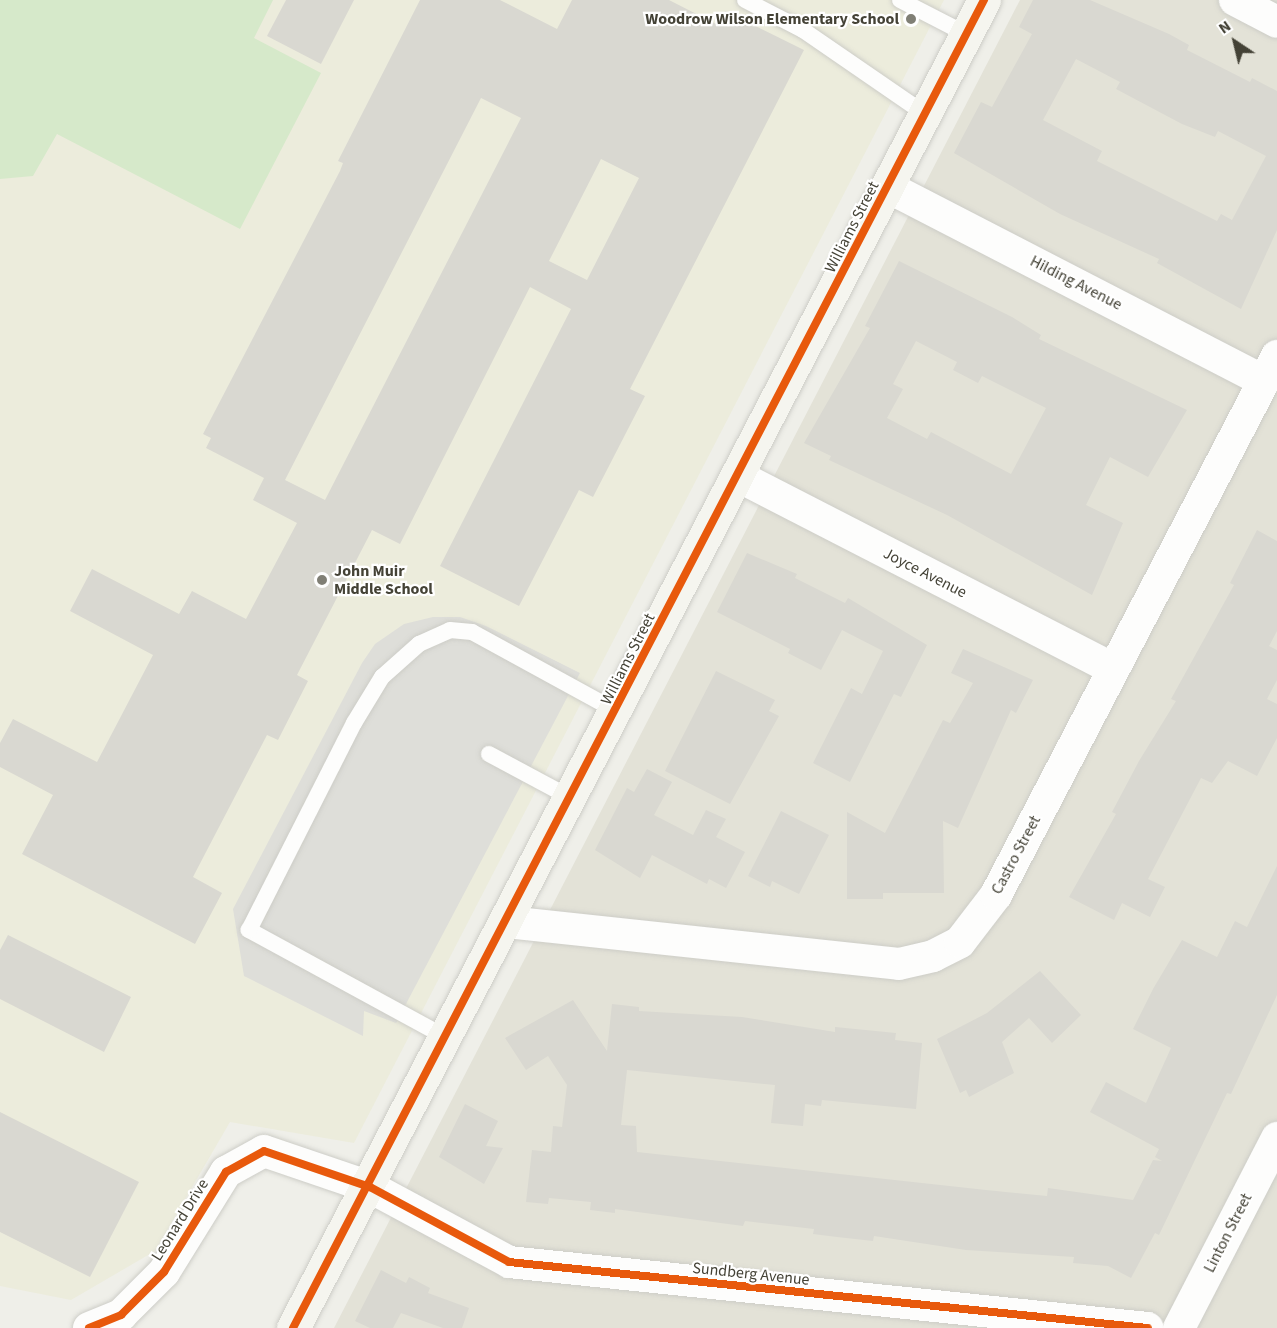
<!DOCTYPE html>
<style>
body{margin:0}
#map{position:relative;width:1277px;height:1328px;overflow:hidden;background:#efefe9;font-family:"Source Sans 3",sans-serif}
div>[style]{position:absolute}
.residential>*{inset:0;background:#e3e2d7}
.education>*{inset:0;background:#ececdc}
.green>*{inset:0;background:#d6e9ca}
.parking>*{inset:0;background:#deded9}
.building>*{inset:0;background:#d9d8d1}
.roads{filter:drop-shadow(0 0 2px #cdcdc7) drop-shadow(0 0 2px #cdcdc7)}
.lane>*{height:16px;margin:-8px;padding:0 8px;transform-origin:8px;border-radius:8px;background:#fdfdfc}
.street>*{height:32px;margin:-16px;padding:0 16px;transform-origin:16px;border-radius:16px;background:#fdfdfc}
.secondary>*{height:33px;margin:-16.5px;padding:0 16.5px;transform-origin:16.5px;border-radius:16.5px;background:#f5f5ef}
.cycleway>*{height:8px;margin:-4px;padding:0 4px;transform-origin:4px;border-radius:4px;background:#e8590c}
.dots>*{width:16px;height:16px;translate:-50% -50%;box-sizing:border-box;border:3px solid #fff;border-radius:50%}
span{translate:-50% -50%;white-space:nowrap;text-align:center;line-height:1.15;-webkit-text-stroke:4.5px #fff;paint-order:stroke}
.poi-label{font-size:16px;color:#444236;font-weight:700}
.right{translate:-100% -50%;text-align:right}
.left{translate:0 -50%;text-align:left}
.street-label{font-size:16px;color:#444236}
.north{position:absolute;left:1205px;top:12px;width:60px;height:60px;-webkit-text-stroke:4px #fff;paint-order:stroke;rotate:325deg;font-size:16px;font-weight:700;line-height:24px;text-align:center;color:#444236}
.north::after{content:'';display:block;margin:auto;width:21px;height:27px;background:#444236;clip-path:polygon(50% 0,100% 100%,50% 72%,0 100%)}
</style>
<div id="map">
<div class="residential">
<i style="clip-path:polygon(1020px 0,1277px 0,1277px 1328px,334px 1328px)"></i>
</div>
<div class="education">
<i style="clip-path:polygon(0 0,944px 0,354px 1143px,230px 1122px,155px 1251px,71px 1300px,0 1286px)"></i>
</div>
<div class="green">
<i style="clip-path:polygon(0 0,273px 0,254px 38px,321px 73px,240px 229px,57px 134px,33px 176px,0 179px)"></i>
</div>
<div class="parking">
<i style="clip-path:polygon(433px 617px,460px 617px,486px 626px,580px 673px,396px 1023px,364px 1011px,363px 1036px,244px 976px,233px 909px,362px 663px,375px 644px,404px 624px)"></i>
</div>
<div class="building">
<i style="clip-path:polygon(286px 0,354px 0,321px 64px,267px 36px)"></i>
<i style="clip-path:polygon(evenodd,420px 0,500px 0,557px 29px,572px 0,669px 0,718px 25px,725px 11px,804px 50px,630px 389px,645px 396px,593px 497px,579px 490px,519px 606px,440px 566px,571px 309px,530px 287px,400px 544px,372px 530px,297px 675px,308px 681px,278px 740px,267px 735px,193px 877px,222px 893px,195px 944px,22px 854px,53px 795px,0 767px,0 743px,13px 719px,97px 762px,153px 655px,70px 611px,92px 569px,179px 614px,192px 591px,246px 619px,297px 523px,253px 500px,264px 478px,206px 448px,211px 438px,203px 434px,340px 171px,343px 163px,338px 161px,420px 0,481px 98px,521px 118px,325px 500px,285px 480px,481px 98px,420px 0,601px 159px,639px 178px,587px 280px,549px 261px,601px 159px)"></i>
<i style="clip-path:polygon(evenodd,1033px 0,1090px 0,1169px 34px,1189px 45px,1187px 50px,1250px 82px,1252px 78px,1277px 91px,1277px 230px,1241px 309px,1157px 263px,1159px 259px,1060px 214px,954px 153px,981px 102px,992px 107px,1032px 34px,1019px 27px,1033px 0,1076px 59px,1120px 82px,1116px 89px,1182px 124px,1215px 137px,1218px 131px,1266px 156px,1232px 220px,1221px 214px,1217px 221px,1097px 161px,1102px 151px,1043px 120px,1076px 59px)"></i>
<i style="clip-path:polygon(evenodd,899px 261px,1012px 317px,1041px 335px,1039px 339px,1187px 410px,1148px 477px,1110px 457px,1086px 505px,1123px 523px,1092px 595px,947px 515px,829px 460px,831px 456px,804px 443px,870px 328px,865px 326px,899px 261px,916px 341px,957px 362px,953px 370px,978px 383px,982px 376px,1046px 408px,1011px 474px,931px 432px,927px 439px,887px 418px,903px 389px,893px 384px,916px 341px)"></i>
<i style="clip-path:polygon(1257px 530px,1277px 541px,1277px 631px,1269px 646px,1277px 650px,1277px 680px,1267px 699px,1277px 704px,1277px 738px,1257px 776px,1228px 761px,1212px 783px,1201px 778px,1148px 879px,1165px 887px,1150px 917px,1122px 903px,1114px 920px,1069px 897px,1116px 814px,1112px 812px,1139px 761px,1176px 701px,1171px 699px,1234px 585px,1230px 583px)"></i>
<i style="clip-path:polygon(747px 553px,797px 574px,795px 578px,845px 603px,848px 598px,927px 645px,901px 697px,894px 694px,850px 782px,813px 763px,851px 688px,862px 694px,883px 651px,842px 630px,821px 670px,788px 653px,790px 649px,717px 612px)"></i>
<i style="clip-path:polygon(963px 649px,1033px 680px,1016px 713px,1011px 710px,958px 828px,943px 821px,944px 893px,883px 893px,883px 899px,847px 899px,847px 812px,885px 833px,943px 720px,950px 723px,973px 683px,951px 673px)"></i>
<i style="clip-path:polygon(716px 671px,775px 700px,769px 711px,779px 716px,730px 804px,665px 771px)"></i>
<i style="clip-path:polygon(647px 769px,672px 782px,654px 815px,693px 835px,706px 810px,726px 819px,716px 837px,745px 852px,726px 888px,709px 879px,707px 884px,652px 855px,640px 878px,595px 850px,627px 788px,634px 792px)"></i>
<i style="clip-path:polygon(781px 811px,829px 835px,799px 894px,772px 881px,770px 887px,748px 876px)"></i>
<i style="clip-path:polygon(1277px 866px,1277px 995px,1231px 1094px,1227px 1093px,1159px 1235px,1155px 1233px,1131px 1278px,1108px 1266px,1073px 1263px,1074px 1257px,966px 1250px,874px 1236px,873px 1241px,837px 1237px,813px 1234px,814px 1229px,745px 1221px,743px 1226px,615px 1209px,615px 1213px,590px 1210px,591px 1202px,549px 1198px,548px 1204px,526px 1202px,532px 1150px,551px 1152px,553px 1126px,562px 1127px,567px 1085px,548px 1056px,526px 1070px,505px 1038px,573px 1000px,607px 1051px,612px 1004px,639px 1007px,639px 1011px,742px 1017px,835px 1032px,835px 1027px,896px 1033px,895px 1040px,922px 1043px,916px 1109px,822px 1100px,821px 1106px,805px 1104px,803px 1126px,771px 1123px,775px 1085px,627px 1070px,621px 1125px,636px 1126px,637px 1152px,986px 1190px,1047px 1196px,1048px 1188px,1133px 1200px,1153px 1160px,1162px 1161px,1155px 1157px,1159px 1149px,1090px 1112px,1106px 1082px,1146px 1103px,1171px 1048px,1133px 1029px,1153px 989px,1182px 940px,1217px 957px,1235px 921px,1247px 927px)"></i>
<i style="clip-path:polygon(8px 935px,131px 997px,104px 1052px,0 999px,0 950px)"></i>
<i style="clip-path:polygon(1040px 971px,1081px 1015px,1052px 1043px,1029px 1018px,1002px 1042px,1014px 1073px,969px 1097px,966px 1090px,960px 1093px,937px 1039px,987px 1013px)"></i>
<i style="clip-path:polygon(465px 1104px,498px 1121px,486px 1146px,503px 1148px,484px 1184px,439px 1157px)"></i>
<i style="clip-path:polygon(0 1112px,139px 1182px,90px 1277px,0 1232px)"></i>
<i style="clip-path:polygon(381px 1270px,406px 1283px,409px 1277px,430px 1288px,428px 1293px,469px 1308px,462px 1328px,443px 1328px,401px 1313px,393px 1328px,370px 1328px,355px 1321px)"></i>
</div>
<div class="roads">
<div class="lane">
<i style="left:745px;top:0;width:65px;rotate:27.3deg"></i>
<i style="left:803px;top:30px;width:148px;rotate:34.5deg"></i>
<i style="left:900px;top:0;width:74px;rotate:27.3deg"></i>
<i style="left:489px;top:754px;width:93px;rotate:28.2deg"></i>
<i style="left:447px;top:1038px;width:226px;rotate:-151.4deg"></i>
<i style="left:249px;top:930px;width:232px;rotate:-63.1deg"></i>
<i style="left:354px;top:723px;width:54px;rotate:-58.7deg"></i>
<i style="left:382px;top:677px;width:50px;rotate:-41.7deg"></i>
<i style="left:419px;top:644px;width:34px;rotate:-24deg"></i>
<i style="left:450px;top:630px;width:22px;rotate:5deg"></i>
<i style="left:472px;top:632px;width:164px;rotate:28.7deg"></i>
</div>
<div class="street">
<i style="left:1235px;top:0;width:47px;rotate:27.6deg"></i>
<i style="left:888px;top:187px;width:423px;rotate:27.3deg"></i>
<i style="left:738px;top:476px;width:422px;rotate:27.2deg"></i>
<i style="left:507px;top:922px;width:394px;rotate:6.1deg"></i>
<i style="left:899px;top:964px;width:35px;rotate:-13deg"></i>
<i style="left:933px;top:956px;width:30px;rotate:-27deg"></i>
<i style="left:960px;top:942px;width:59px;rotate:-52.5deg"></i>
<i style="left:996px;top:895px;width:608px;rotate:-62.47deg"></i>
<i style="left:89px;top:1328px;width:35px;rotate:-22deg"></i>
<i style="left:121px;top:1315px;width:61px;rotate:-45deg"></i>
<i style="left:164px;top:1272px;width:118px;rotate:-58.2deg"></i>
<i style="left:226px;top:1172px;width:43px;rotate:-28.9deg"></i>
<i style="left:264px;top:1151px;width:112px;rotate:18.8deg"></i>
<i style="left:370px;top:1187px;width:158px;rotate:28.3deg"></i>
<i style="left:509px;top:1262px;width:642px;rotate:5.9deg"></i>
<i style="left:1179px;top:1328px;width:214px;rotate:-62.7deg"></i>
</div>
<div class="secondary">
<i style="left:293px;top:1328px;width:1497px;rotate:-62.51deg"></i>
</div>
</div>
<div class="cycleway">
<i style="left:89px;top:1328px;width:35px;rotate:-22deg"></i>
<i style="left:121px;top:1315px;width:61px;rotate:-45deg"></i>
<i style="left:164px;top:1272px;width:118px;rotate:-58.2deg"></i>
<i style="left:226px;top:1172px;width:43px;rotate:-28.9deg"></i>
<i style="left:264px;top:1151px;width:112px;rotate:18.8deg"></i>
<i style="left:370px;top:1187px;width:158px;rotate:28.3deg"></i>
<i style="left:509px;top:1262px;width:642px;rotate:5.9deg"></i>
<i style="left:293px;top:1328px;width:1497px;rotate:-62.51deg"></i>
</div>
<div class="dots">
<i style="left:911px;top:19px;background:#807f75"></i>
<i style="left:322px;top:580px;background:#807f75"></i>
</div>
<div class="poi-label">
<span class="right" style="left:899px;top:19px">Woodrow Wilson Elementary School</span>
<span class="left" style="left:334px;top:580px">John Muir<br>Middle School</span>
</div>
<div class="street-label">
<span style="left:852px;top:227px;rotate:-63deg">Williams Street</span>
<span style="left:1076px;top:283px;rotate:27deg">Hilding Avenue</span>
<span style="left:925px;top:573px;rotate:27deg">Joyce Avenue</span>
<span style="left:628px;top:659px;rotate:-63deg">Williams Street</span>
<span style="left:1016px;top:855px;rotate:-62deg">Castro Street</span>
<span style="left:180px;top:1220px;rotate:-58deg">Leonard Drive</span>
<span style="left:1228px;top:1233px;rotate:-63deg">Linton Street</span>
<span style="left:751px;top:1274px;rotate:6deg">Sundberg Avenue</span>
</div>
<div class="north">N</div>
</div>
